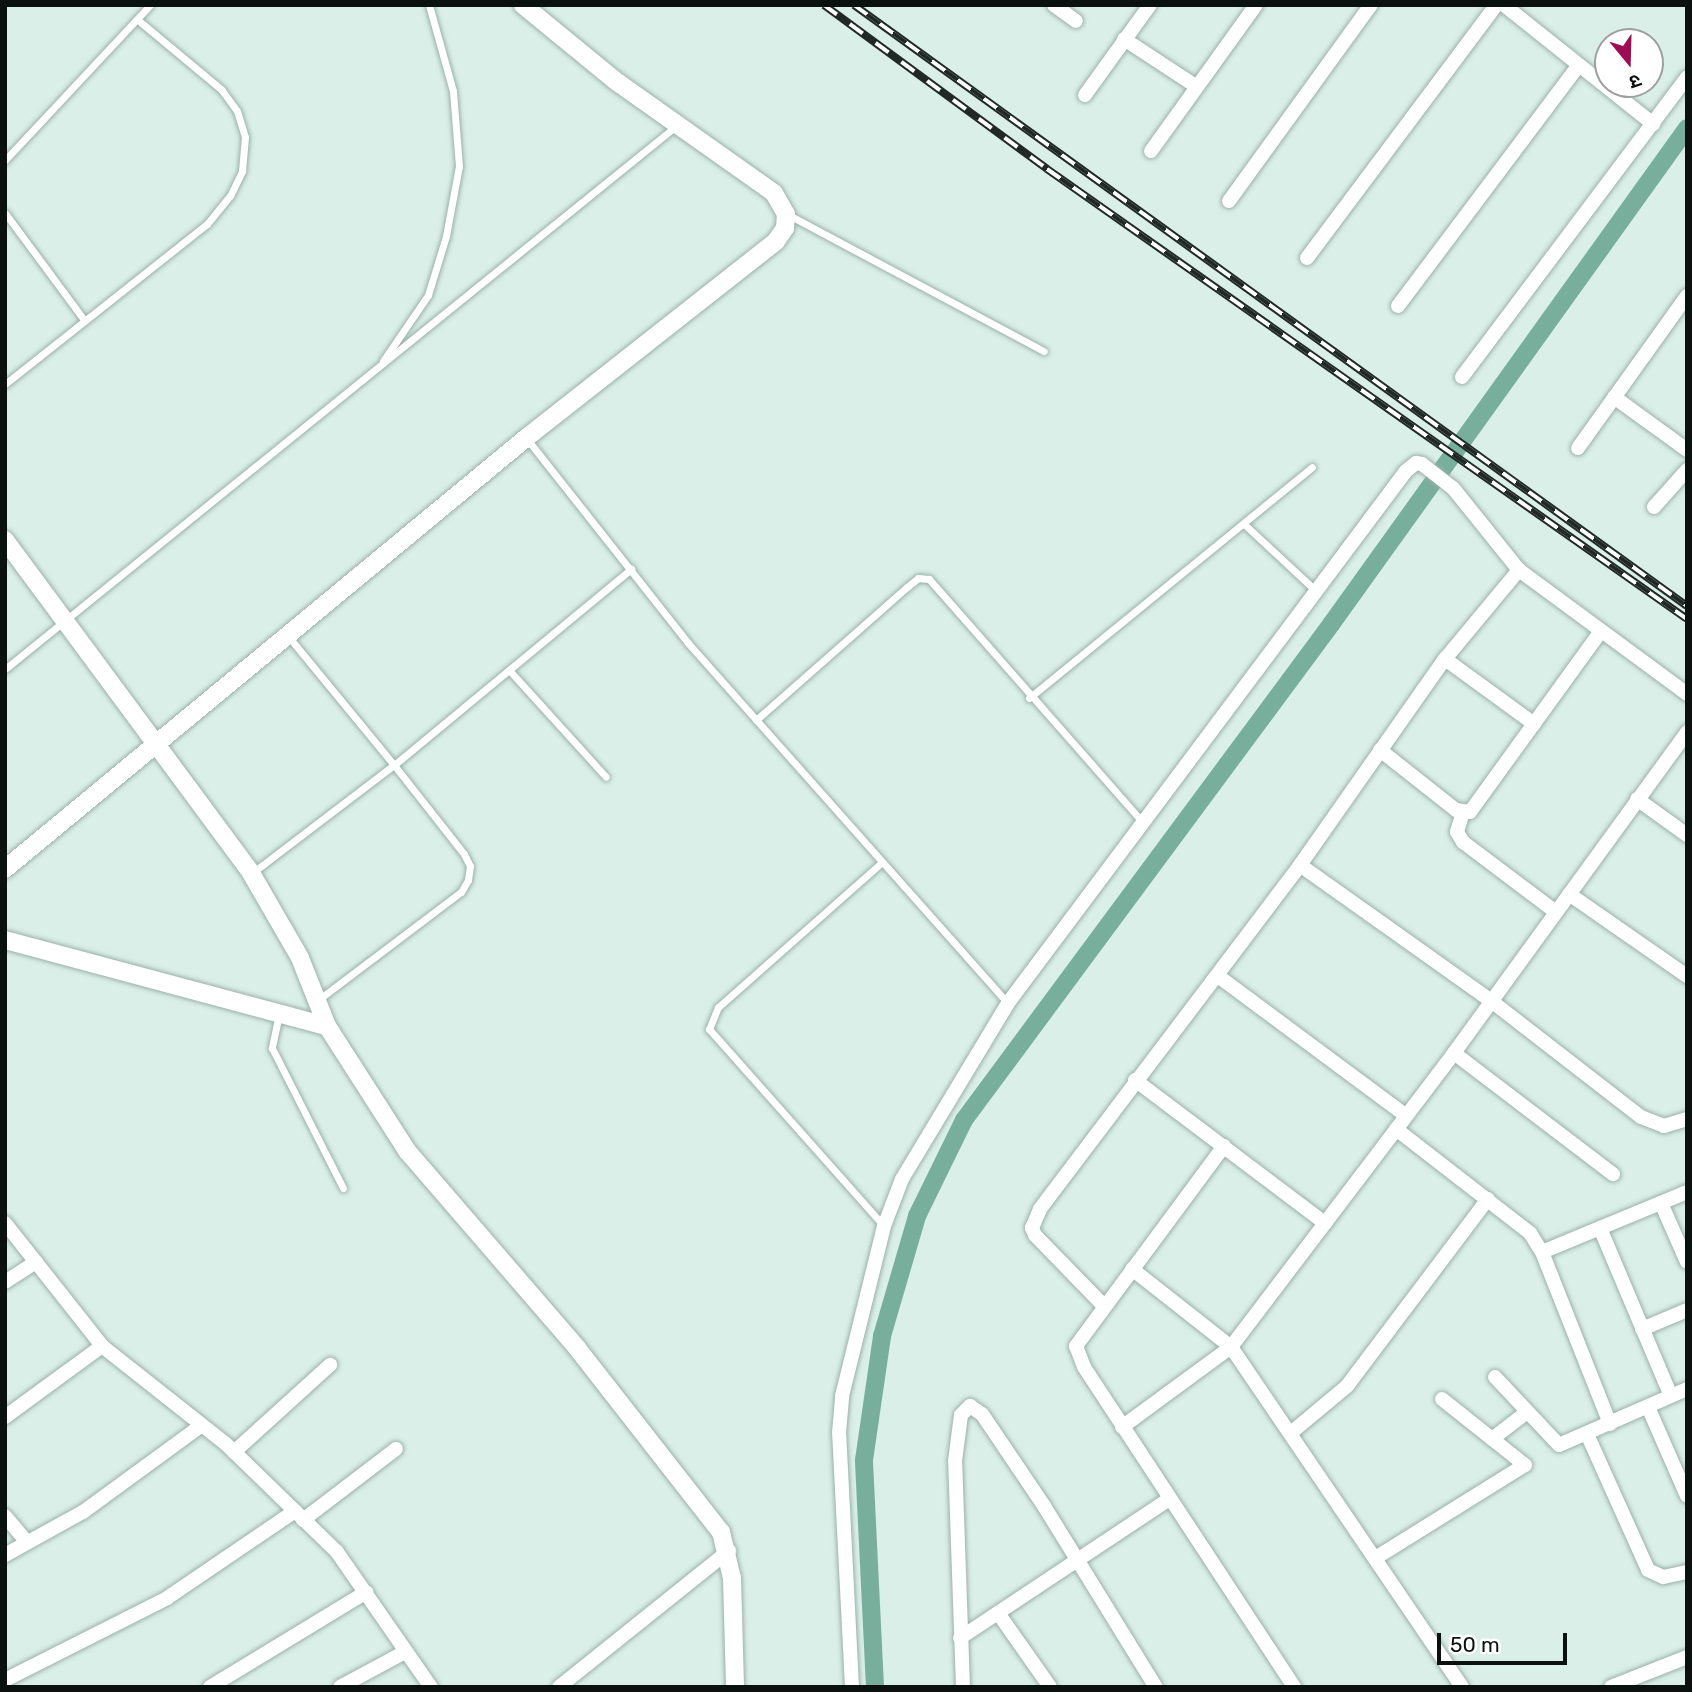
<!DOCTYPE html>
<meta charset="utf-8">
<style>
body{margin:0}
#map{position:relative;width:1692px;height:1692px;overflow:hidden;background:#d9efe7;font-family:Rubik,"Noto Sans Devanagari",sans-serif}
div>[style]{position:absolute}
.canal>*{height:18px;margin:-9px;padding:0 9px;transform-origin:9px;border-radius:9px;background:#78ae9c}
.roads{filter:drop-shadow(0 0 2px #9bb0a9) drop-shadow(0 0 2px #9bb0a9)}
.service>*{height:7px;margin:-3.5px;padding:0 3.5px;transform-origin:3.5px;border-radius:3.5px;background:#fff}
.minor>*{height:14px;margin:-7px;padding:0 7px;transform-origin:7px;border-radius:7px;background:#fff}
.tertiary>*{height:18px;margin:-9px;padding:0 9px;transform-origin:9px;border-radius:9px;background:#fff}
.rail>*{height:8px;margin-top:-4px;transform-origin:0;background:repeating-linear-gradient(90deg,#fff 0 16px,#202926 0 32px);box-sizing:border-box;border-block:2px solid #202926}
span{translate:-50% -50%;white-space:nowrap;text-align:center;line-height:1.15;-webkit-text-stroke:6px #fff;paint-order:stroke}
.frame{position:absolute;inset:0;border:7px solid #0a110f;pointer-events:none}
.north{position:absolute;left:1594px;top:28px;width:70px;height:70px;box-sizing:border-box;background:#fff;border:2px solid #9da09f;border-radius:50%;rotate:161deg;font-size:19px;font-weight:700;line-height:28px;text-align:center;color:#0a110f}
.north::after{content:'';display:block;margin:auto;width:24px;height:32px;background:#9f0c56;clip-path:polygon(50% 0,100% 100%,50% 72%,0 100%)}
.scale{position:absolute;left:1437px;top:1633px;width:130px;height:32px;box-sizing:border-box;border:4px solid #0a110f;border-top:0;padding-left:9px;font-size:21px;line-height:24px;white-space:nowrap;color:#0a110f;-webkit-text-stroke:5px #fff;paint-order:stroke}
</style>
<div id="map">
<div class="canal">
<i style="left:875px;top:1687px;width:227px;rotate:-92.8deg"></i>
<i style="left:864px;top:1460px;width:125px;rotate:-81.7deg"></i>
<i style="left:882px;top:1336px;width:125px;rotate:-73.7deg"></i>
<i style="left:917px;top:1216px;width:107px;rotate:-63.9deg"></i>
<i style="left:964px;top:1120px;width:618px;rotate:-53.48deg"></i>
<i style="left:1332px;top:623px;width:609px;rotate:-54.35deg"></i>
</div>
<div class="roads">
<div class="service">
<i style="left:5px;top:160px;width:212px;rotate:-46.9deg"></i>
<i style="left:5px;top:213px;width:134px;rotate:53.5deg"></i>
<i style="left:787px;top:214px;width:291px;rotate:28.1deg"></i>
<i style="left:383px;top:361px;width:80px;rotate:-55.7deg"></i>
<i style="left:428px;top:295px;width:62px;rotate:-73deg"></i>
<i style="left:446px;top:236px;width:71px;rotate:-79.5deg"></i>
<i style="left:459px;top:166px;width:75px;rotate:-94.6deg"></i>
<i style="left:453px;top:91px;width:89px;rotate:-105.6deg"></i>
<i style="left:5px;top:384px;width:258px;rotate:-38.4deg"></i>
<i style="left:207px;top:224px;width:36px;rotate:-51deg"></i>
<i style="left:230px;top:196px;width:28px;rotate:-64deg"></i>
<i style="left:242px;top:171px;width:34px;rotate:-85deg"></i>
<i style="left:245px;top:137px;width:27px;rotate:-107deg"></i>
<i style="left:237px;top:111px;width:26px;rotate:-126deg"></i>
<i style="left:222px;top:90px;width:109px;rotate:-140.2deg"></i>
<i style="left:527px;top:439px;width:260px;rotate:51.7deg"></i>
<i style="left:688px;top:643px;width:482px;rotate:48.4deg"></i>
<i style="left:1244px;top:524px;width:96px;rotate:42.9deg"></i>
<i style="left:5px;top:669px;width:863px;rotate:-38.98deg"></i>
<i style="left:509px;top:670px;width:144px;rotate:47.8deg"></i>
<i style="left:1029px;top:698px;width:365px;rotate:-39.2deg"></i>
<i style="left:756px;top:720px;width:201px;rotate:-41.4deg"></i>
<i style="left:907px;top:587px;width:14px;rotate:-39deg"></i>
<i style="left:918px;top:578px;width:11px;rotate:5deg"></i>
<i style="left:929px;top:579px;width:326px;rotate:48.7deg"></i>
<i style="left:881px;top:863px;width:217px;rotate:138.5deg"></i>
<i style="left:718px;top:1007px;width:24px;rotate:112deg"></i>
<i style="left:709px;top:1029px;width:264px;rotate:48.4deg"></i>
<i style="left:252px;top:873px;width:178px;rotate:-37.3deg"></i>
<i style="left:394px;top:765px;width:167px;rotate:-129.4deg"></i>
<i style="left:318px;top:1000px;width:179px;rotate:-37.1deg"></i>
<i style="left:461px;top:892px;width:14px;rotate:-60deg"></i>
<i style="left:468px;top:880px;width:14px;rotate:-82deg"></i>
<i style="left:470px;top:866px;width:13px;rotate:-117deg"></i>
<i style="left:464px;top:854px;width:113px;rotate:-128.2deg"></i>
<i style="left:394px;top:765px;width:308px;rotate:-39.6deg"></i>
<i style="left:279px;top:1014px;width:35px;rotate:102deg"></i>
<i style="left:272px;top:1048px;width:157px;rotate:63.1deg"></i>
</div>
<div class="minor">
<i style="left:1054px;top:5px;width:27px;rotate:36deg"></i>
<i style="left:1504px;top:5px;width:191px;rotate:38.6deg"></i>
<i style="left:1124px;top:39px;width:87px;rotate:33.3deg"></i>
<i style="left:1085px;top:95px;width:111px;rotate:-54.2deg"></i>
<i style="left:1151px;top:151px;width:180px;rotate:-54.3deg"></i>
<i style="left:1229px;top:201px;width:242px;rotate:-54.1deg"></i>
<i style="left:1307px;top:258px;width:316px;rotate:-53.2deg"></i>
<i style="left:1398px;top:306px;width:301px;rotate:-53.1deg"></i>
<i style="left:1462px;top:377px;width:375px;rotate:-53.1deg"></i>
<i style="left:1614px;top:397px;width:90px;rotate:36deg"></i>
<i style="left:1578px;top:448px;width:187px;rotate:-54.4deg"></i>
<i style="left:1654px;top:507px;width:50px;rotate:-48.3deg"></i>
<i style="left:1445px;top:659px;width:110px;rotate:36.1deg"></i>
<i style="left:1380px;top:750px;width:97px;rotate:38.3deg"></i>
<i style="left:1456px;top:810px;width:14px;rotate:8deg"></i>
<i style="left:1470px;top:812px;width:223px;rotate:-54.1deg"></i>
<i style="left:1637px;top:799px;width:62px;rotate:35.8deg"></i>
<i style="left:1463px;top:812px;width:21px;rotate:107deg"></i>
<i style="left:1457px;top:832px;width:12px;rotate:59deg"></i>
<i style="left:1463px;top:842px;width:116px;rotate:37deg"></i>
<i style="left:1300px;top:865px;width:233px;rotate:35.4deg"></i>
<i style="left:1490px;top:1000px;width:191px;rotate:37.8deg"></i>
<i style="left:1641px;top:1117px;width:25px;rotate:21deg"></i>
<i style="left:1664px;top:1126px;width:24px;rotate:-17deg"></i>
<i style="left:1569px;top:894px;width:144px;rotate:34.8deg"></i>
<i style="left:1218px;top:976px;width:233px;rotate:36.6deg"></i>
<i style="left:1454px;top:1053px;width:200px;rotate:37.3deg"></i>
<i style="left:1135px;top:1080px;width:238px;rotate:37deg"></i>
<i style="left:1396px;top:1129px;width:170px;rotate:37.8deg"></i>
<i style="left:1530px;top:1233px;width:22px;rotate:58deg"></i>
<i style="left:1542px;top:1252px;width:185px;rotate:68.4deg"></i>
<i style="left:1224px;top:1146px;width:249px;rotate:126.5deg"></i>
<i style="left:1076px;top:1346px;width:22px;rotate:69deg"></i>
<i style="left:1084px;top:1367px;width:383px;rotate:56.7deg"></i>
<i style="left:1661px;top:1203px;width:64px;rotate:66.2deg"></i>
<i style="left:5px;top:1223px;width:157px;rotate:51.7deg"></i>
<i style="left:102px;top:1346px;width:158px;rotate:38.3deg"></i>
<i style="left:226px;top:1444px;width:155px;rotate:44.2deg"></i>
<i style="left:337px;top:1552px;width:165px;rotate:55.2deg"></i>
<i style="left:1600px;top:1228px;width:182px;rotate:67.1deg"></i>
<i style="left:1542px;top:1252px;width:157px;rotate:-22.5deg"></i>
<i style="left:1132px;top:1269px;width:126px;rotate:38.2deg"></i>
<i style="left:1231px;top:1347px;width:411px;rotate:55.8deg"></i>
<i style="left:5px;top:1282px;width:37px;rotate:-33deg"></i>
<i style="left:1104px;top:1306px;width:99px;rotate:-134.2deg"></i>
<i style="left:1035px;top:1235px;width:8px;rotate:-113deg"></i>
<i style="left:1032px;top:1228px;width:21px;rotate:-67deg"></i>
<i style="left:1040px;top:1209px;width:431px;rotate:-52.9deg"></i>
<i style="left:1300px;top:865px;width:252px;rotate:-54.9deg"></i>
<i style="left:1445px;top:659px;width:116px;rotate:-50.3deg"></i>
<i style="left:1642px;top:1329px;width:49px;rotate:-22.9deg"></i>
<i style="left:1495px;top:1377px;width:93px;rotate:46.7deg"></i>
<i style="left:1559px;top:1445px;width:140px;rotate:-23.6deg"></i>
<i style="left:1648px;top:1407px;width:97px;rotate:66.3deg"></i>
<i style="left:5px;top:1417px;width:120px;rotate:-36.2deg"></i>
<i style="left:1122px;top:1427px;width:135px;rotate:-36.3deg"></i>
<i style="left:1231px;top:1347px;width:369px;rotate:-52.8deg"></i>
<i style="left:1454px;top:1053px;width:397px;rotate:-54deg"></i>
<i style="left:1292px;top:1432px;width:72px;rotate:-39.9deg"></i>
<i style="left:1347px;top:1386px;width:234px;rotate:-53deg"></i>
<i style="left:1587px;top:1434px;width:149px;rotate:65.8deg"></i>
<i style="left:1648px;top:1570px;width:17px;rotate:25deg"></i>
<i style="left:1663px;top:1577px;width:25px;rotate:-12deg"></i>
<i style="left:1492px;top:1439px;width:44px;rotate:-37.6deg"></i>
<i style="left:234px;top:1452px;width:130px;rotate:-42.2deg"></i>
<i style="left:5px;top:1516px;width:34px;rotate:50deg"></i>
<i style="left:303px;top:1520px;width:117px;rotate:-37.4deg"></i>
<i style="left:5px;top:1555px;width:89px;rotate:-28.9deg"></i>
<i style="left:83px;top:1512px;width:147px;rotate:-36.2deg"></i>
<i style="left:1377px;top:1557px;width:174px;rotate:-31.9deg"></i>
<i style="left:1525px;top:1465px;width:106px;rotate:-141.5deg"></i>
<i style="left:998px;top:1613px;width:90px;rotate:54.9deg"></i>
<i style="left:960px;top:1638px;width:251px;rotate:-33.6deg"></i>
<i style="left:5px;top:1680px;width:182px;rotate:-26.8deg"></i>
<i style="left:167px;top:1598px;width:155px;rotate:-34.2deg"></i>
<i style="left:210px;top:1687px;width:183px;rotate:-31.3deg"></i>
<i style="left:340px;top:1687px;width:74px;rotate:-28.3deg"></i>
<i style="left:559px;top:1687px;width:218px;rotate:-38.7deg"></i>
<i style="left:852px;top:1687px;width:254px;rotate:-92.9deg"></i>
<i style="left:839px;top:1433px;width:37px;rotate:-85deg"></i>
<i style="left:842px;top:1396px;width:175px;rotate:-76.1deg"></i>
<i style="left:884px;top:1226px;width:50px;rotate:-69deg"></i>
<i style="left:902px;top:1179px;width:205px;rotate:-58.9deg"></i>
<i style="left:1008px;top:1003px;width:664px;rotate:-53.2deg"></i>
<i style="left:1406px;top:471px;width:13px;rotate:-39deg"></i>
<i style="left:1416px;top:463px;width:6px;rotate:9deg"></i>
<i style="left:1422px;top:464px;width:39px;rotate:38deg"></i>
<i style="left:1453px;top:488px;width:105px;rotate:51.2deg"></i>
<i style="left:1519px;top:570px;width:209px;rotate:36.4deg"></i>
<i style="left:963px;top:1687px;width:226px;rotate:-92deg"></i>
<i style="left:955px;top:1461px;width:46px;rotate:-82.6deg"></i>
<i style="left:961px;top:1415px;width:13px;rotate:-45deg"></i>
<i style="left:970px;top:1406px;width:14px;rotate:34deg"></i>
<i style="left:982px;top:1414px;width:111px;rotate:56deg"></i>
<i style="left:1044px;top:1506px;width:213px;rotate:58.3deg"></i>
<i style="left:1611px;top:1687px;width:82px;rotate:-21.5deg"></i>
</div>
<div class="tertiary">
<i style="left:5px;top:540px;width:414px;rotate:53.5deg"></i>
<i style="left:251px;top:873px;width:98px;rotate:60deg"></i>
<i style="left:300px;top:958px;width:73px;rotate:68.3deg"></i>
<i style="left:327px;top:1026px;width:150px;rotate:57.3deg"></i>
<i style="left:408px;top:1152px;width:259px;rotate:49.2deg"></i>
<i style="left:577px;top:1348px;width:234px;rotate:52deg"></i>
<i style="left:721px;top:1532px;width:47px;rotate:76.6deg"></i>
<i style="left:732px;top:1578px;width:109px;rotate:88.4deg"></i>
<i style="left:5px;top:869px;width:676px;rotate:-39.6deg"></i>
<i style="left:526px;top:438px;width:318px;rotate:-38.2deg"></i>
<i style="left:776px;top:241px;width:16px;rotate:-55deg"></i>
<i style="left:785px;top:228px;width:14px;rotate:-86deg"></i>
<i style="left:786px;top:214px;width:24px;rotate:-120deg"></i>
<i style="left:774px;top:193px;width:192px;rotate:-144.7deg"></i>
<i style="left:617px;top:82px;width:122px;rotate:-140.7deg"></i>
<i style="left:5px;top:940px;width:333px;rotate:15deg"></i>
</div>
</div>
<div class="rail">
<i style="left:824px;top:5px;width:277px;rotate:36.3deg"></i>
<i style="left:1047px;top:169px;width:782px;rotate:35.11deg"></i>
<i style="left:854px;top:5px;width:1027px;rotate:35.81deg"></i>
</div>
<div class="frame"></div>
<div class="north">उ</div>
<div class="scale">50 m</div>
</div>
